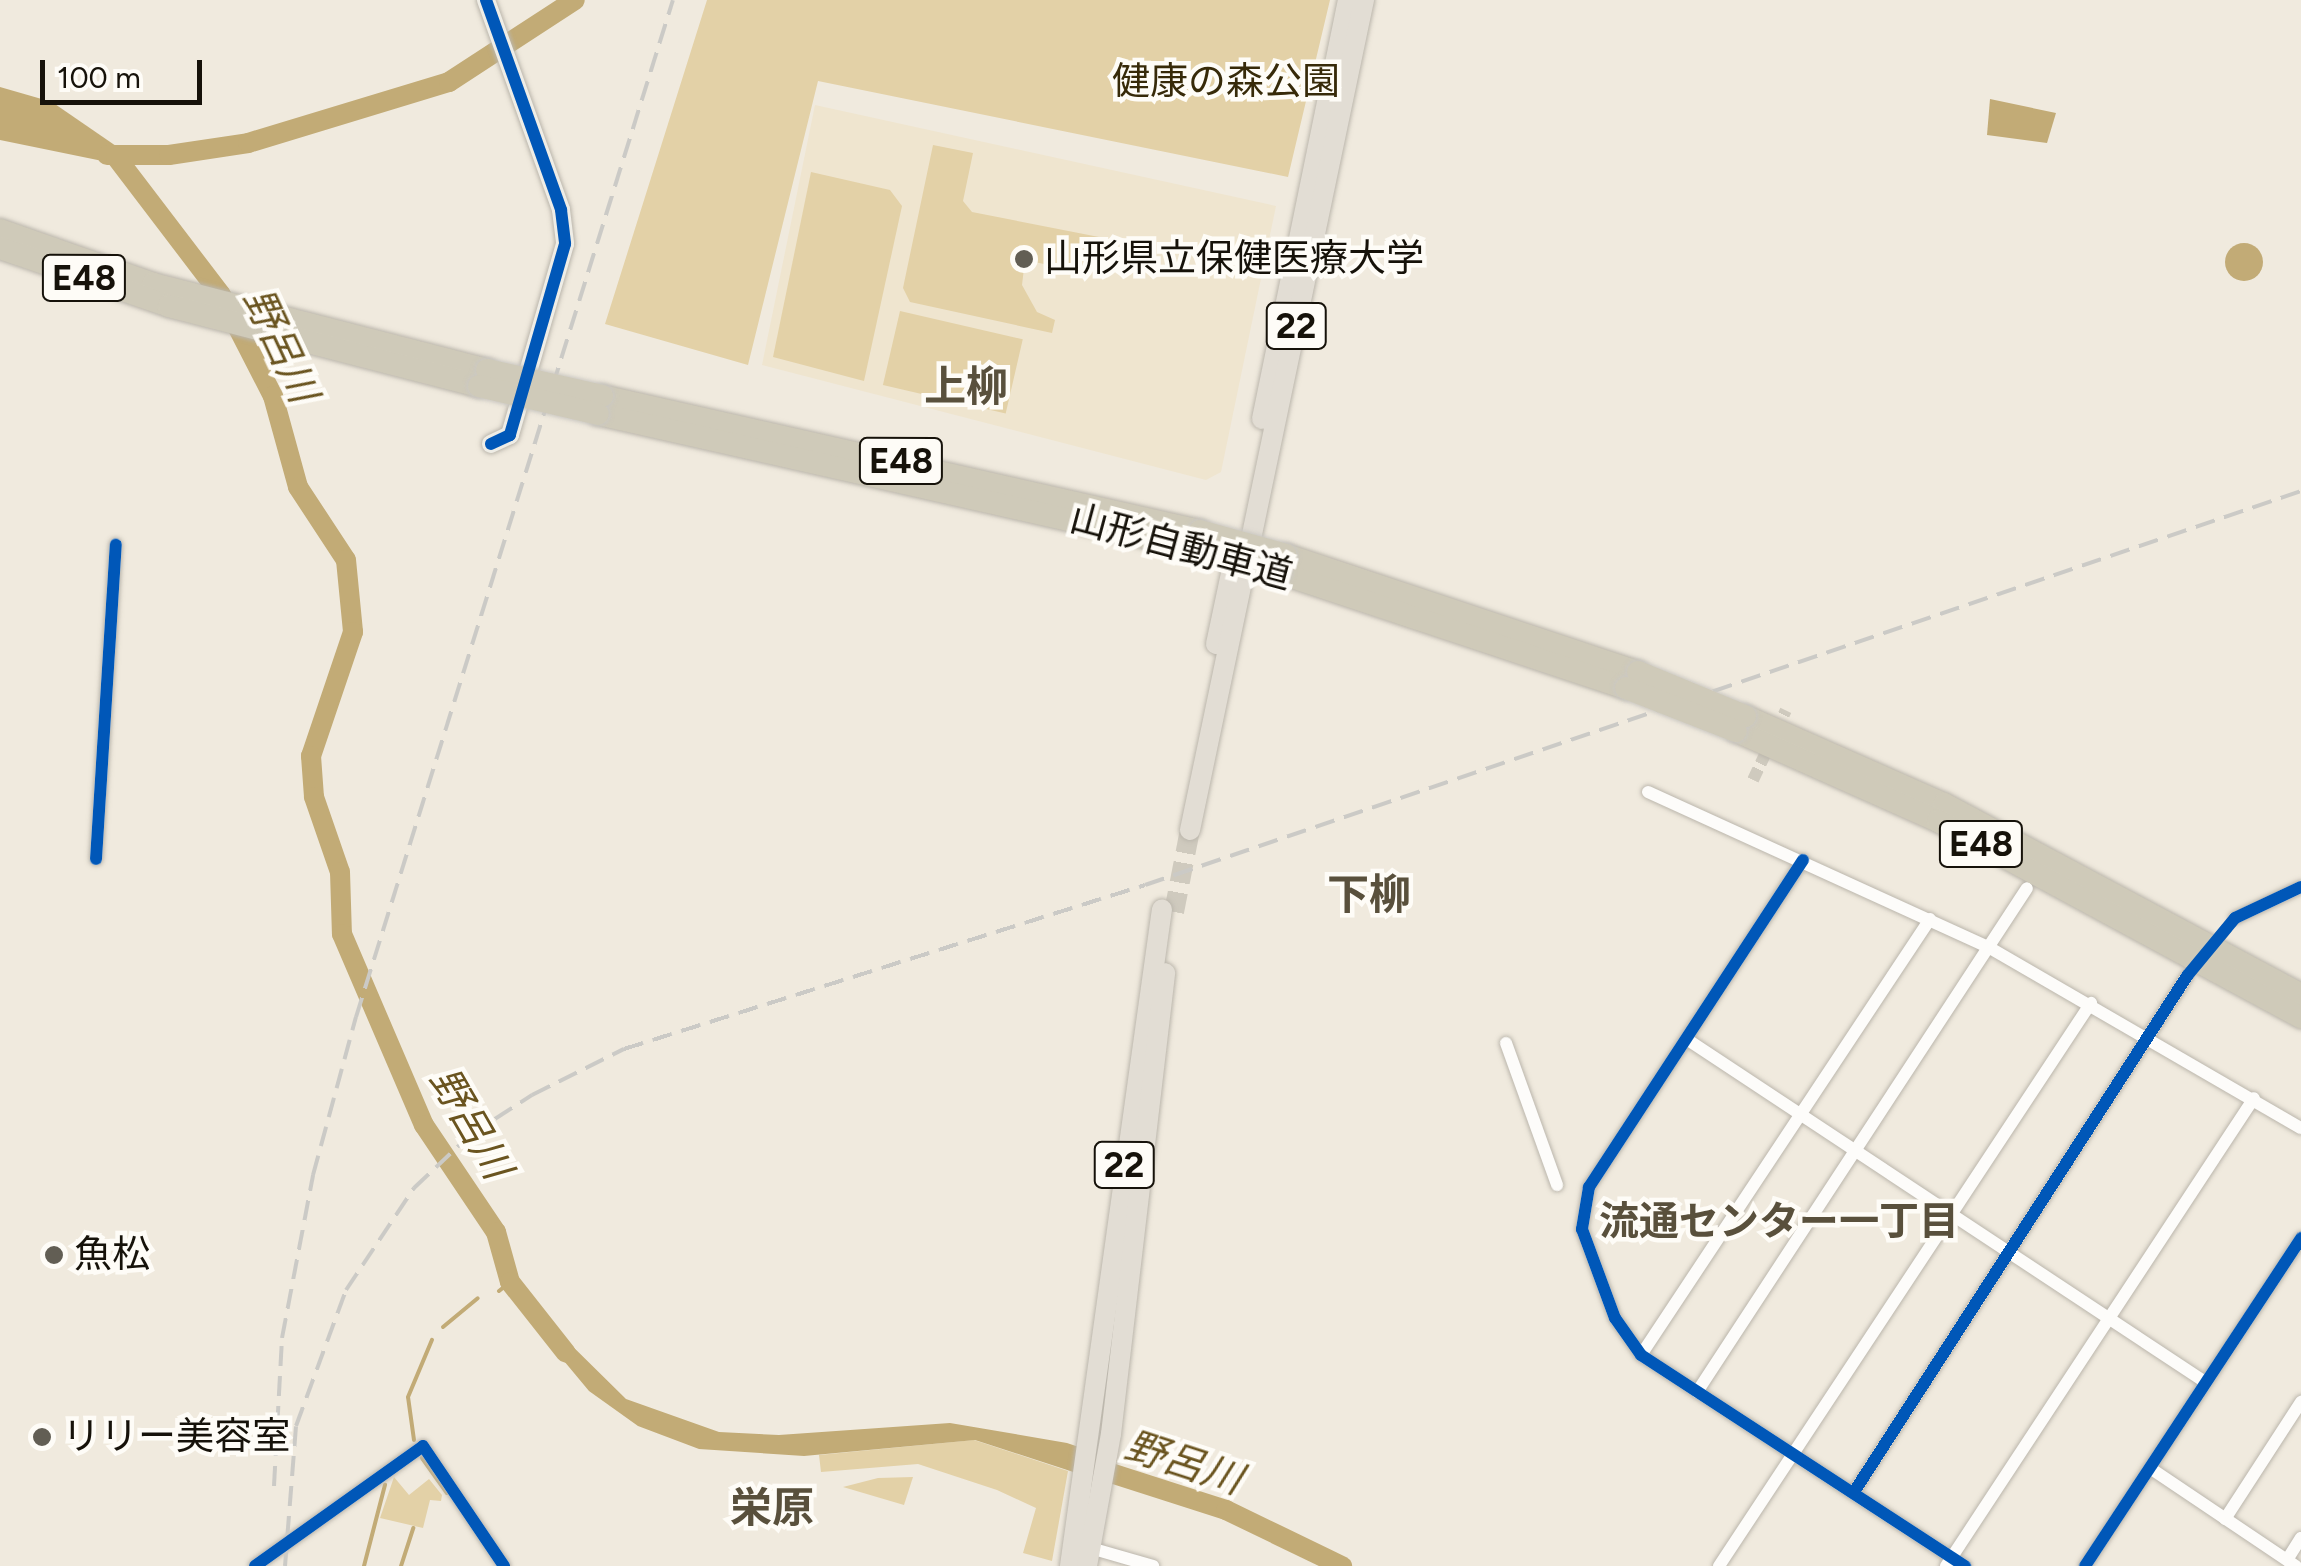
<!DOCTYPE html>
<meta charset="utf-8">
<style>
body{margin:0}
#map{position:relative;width:2301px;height:1566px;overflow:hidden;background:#f0eade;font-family:Figtree,"Noto Sans JP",sans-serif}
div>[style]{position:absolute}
.built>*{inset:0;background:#efe5cf}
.green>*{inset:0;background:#e3d1a7;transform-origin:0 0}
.water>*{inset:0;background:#c2ab76}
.round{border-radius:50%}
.stream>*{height:4px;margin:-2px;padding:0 2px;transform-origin:2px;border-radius:2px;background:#c2ab76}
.river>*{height:20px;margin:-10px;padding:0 10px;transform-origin:10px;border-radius:10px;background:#c2ab76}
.street-tunnel>*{height:12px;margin-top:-6px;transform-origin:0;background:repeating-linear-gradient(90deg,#cfcabe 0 12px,transparent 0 18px)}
.primary-tunnel>*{height:20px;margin-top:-10px;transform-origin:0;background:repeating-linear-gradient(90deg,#cfcabe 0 20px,transparent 0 30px)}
.roads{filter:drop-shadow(0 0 2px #bbb6ac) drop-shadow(0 0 2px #bbb6ac)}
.street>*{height:12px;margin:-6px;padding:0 6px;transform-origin:6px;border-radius:6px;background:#fdfcfa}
.secondary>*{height:18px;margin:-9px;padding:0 9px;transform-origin:9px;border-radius:9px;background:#efede6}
.primary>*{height:20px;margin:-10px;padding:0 10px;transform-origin:10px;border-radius:10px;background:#e2ddd4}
.highway>*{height:22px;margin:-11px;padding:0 11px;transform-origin:11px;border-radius:11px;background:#cfcab9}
.rail>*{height:4px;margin-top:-2px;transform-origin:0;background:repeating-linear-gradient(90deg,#cbcac6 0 20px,transparent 0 30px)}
.bridges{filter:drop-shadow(0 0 2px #cbc8c2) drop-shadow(0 0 2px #cbc8c2)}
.highway-bridge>*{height:22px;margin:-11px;padding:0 11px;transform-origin:11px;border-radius:11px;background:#cfcab9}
.cycleway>*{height:12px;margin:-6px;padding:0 6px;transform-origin:6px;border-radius:6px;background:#0057b8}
.dots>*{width:28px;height:28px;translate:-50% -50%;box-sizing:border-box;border:5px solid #fefcf7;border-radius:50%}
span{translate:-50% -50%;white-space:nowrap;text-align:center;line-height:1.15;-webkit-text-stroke:9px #fefcf7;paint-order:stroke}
.shield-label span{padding:2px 8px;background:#fefcf7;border:2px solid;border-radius:8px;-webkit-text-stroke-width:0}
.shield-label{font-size:35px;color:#16120a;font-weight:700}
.park-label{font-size:38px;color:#372a09}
.poi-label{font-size:38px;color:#16120a}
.left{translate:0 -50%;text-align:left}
.street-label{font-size:38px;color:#16120a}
.water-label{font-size:40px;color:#6a541f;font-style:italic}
.neighbourhood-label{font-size:40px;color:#59503c;font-weight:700}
.quarter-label{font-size:42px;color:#59503c;font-weight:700}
.scale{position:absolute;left:40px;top:60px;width:162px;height:45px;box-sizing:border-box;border:5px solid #16120a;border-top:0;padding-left:12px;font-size:30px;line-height:35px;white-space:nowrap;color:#16120a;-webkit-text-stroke:8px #fefcf7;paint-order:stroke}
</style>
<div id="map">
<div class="built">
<i style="clip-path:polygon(815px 105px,1276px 206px,1221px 472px,1206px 480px,762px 365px)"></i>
</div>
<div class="green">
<i style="clip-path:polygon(707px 0,1330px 0,1288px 177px,818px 81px,748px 365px,605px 324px)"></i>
<i style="clip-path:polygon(933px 145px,973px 153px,963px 201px,972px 212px,1099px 237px,1091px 274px,1025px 260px,1022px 285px,1037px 312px,1055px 320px,1052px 333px,910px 302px,903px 288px)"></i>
<i style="clip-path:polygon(811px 172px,890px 190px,902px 206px,864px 381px,773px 357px)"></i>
<i style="left:900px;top:311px;width:126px;height:76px;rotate:13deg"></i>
<i style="clip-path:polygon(974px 1440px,1068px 1471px,1052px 1561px,1023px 1553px,1036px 1508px,997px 1490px,918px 1464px,821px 1472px,819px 1455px)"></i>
<i style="clip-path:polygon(394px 1477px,409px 1495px,429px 1479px,442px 1495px,441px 1501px,430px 1500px,423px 1528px,380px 1518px)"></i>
<i style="clip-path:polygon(913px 1477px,904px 1505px,843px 1487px,878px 1478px)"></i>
<i style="clip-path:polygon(739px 1486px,774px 1488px,767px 1514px,733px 1504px)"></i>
</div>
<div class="water">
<i style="clip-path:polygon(0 87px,52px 102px,132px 157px,122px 165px,0 140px)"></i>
<i style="clip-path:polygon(1990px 99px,2056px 113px,2047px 143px,1987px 135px)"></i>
<i class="round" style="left:2225px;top:243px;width:38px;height:38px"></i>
<i style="clip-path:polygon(557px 1331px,626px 1399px,719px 1432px,779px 1435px,950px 1423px,1067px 1443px,1117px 1460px,1110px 1484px,975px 1440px,804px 1456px,699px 1449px,638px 1426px,589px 1391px,544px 1337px)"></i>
</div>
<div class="stream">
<i style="left:499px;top:1291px;width:14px;rotate:-39deg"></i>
<i style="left:443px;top:1327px;width:45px;rotate:-39.6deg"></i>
<i style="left:414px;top:1440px;width:43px;rotate:-97.9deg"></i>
<i style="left:408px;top:1397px;width:62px;rotate:-67.2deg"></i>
<i style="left:422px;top:1458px;width:43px;rotate:54.5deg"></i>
<i style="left:364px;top:1566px;width:84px;rotate:-75.5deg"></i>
<i style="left:401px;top:1566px;width:40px;rotate:-72deg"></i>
</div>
<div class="river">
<i style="left:107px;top:155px;width:62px"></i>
<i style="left:169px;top:155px;width:80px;rotate:-8.6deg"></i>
<i style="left:248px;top:143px;width:210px;rotate:-16.9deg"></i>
<i style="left:449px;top:82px;width:150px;rotate:-33.1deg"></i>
<i style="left:116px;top:157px;width:173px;rotate:52.7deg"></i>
<i style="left:221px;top:295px;width:114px;rotate:62.8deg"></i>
<i style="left:273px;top:396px;width:94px;rotate:74.6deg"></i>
<i style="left:298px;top:487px;width:87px;rotate:56.7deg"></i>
<i style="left:346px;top:560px;width:72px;rotate:84.4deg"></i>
<i style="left:353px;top:632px;width:131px;rotate:108.7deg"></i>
<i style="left:311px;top:756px;width:41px;rotate:85.8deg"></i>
<i style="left:314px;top:797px;width:79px;rotate:70.9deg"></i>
<i style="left:340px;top:872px;width:62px;rotate:88.2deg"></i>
<i style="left:342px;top:934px;width:208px;rotate:66.8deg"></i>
<i style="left:424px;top:1125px;width:129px;rotate:56.1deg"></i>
<i style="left:496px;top:1232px;width:52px;rotate:74.4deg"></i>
<i style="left:510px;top:1282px;width:90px;rotate:51.7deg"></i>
<i style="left:1089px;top:1466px;width:144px;rotate:17.8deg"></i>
<i style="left:1226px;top:1510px;width:129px;rotate:25.8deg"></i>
</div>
<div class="street-tunnel">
<i style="left:1753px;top:780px;width:77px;rotate:-64.8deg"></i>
<i style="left:2208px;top:951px;width:43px;rotate:-50.7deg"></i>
</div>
<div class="primary-tunnel">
<i style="left:1174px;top:912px;width:84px;rotate:-79deg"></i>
</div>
<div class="roads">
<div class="street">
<i style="left:1648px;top:792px;width:376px;rotate:24.5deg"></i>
<i style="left:1990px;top:948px;width:359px;rotate:30.1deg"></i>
<i style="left:96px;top:859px;width:315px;rotate:-86.4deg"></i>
<i style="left:1803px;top:860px;width:391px;rotate:123.2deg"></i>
<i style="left:1589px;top:1187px;width:43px;rotate:99.5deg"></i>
<i style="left:1582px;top:1229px;width:95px;rotate:69.7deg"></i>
<i style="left:1615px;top:1318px;width:45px;rotate:54.9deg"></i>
<i style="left:1641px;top:1355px;width:387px;rotate:33.1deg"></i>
<i style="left:2235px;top:918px;width:73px;rotate:-25.2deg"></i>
<i style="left:1688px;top:1040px;width:620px;rotate:33.48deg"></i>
<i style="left:1506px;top:1043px;width:151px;rotate:70.2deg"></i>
<i style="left:1641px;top:1355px;width:523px;rotate:-56.46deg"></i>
<i style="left:1697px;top:1392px;width:602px;rotate:-56.78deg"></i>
<i style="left:2150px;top:1468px;width:176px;rotate:33.9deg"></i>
<i style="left:1854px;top:1492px;width:614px;rotate:-57.16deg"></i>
<i style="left:2225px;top:1519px;width:140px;rotate:-57deg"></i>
<i style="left:1087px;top:1547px;width:69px;rotate:16.1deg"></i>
<i style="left:2287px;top:1560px;width:26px;rotate:-58deg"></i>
<i style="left:255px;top:1566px;width:206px;rotate:-35.5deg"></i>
<i style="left:423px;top:1446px;width:145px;rotate:56deg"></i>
<i style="left:1719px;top:1566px;width:675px;rotate:-56.55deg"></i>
<i style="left:1946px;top:1566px;width:560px;rotate:-56.65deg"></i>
<i style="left:2085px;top:1566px;width:393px;rotate:-56.6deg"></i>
</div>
<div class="secondary">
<i style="left:486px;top:0;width:223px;rotate:70.3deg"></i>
<i style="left:561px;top:210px;width:34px;rotate:83deg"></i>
<i style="left:565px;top:244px;width:199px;rotate:106.1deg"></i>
<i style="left:510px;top:435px;width:21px;rotate:155deg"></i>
</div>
<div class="primary">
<i style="left:1262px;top:419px;width:428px;rotate:-78.4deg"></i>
<i style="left:1216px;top:644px;width:101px;rotate:-78deg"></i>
<i style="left:1190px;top:830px;width:848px;rotate:-78.16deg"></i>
<i style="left:1070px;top:1566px;width:663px;rotate:-82.03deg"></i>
<i style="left:1087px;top:1566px;width:134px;rotate:-79.7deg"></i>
<i style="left:1111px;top:1434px;width:464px;rotate:-83.3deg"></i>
</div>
<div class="highway">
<i style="left:0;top:230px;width:162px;rotate:19.4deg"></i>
<i style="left:153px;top:284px;width:345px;rotate:14.4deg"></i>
<i style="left:0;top:248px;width:179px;rotate:18.9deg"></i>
<i style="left:169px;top:306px;width:320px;rotate:14.5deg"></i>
<i style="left:602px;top:396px;width:613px;rotate:12.72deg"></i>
<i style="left:598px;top:414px;width:610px;rotate:12.69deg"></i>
<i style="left:1286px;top:555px;width:371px;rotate:18.4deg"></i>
<i style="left:1280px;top:573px;width:365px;rotate:18.4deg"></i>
<i style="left:1745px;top:716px;width:218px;rotate:23.9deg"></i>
<i style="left:1944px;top:804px;width:405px;rotate:28.1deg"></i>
<i style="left:1736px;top:731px;width:221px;rotate:24deg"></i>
<i style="left:1938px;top:821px;width:413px;rotate:28.4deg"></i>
</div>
</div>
<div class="rail">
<i style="left:274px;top:1486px;width:148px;rotate:-86.9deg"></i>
<i style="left:282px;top:1338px;width:166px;rotate:-79.2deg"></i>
<i style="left:313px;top:1175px;width:164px;rotate:-74.8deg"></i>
<i style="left:356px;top:1017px;width:1065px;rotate:-72.69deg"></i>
<i style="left:285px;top:1566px;width:140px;rotate:-85.5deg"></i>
<i style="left:296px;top:1426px;width:145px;rotate:-69.8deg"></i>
<i style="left:346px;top:1290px;width:123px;rotate:-56.3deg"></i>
<i style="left:414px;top:1188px;width:77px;rotate:-43.4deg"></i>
<i style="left:470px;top:1135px;width:74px;rotate:-32.8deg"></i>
<i style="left:532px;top:1095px;width:103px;rotate:-26.6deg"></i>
<i style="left:624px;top:1049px;width:546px;rotate:-17.47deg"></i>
<i style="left:1145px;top:885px;width:1221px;rotate:-18.82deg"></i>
</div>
<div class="bridges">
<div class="highway-bridge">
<i style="left:487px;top:370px;width:118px;rotate:12.7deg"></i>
<i style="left:479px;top:386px;width:122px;rotate:13.2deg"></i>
<i style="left:1200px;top:531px;width:89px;rotate:15.6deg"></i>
<i style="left:1193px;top:548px;width:91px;rotate:16deg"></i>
<i style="left:1638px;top:672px;width:116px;rotate:22.4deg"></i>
<i style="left:1626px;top:688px;width:118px;rotate:21.4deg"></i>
</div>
</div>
<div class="cycleway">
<i style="left:486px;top:0;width:223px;rotate:70.3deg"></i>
<i style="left:561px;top:210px;width:34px;rotate:83deg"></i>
<i style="left:565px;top:244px;width:199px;rotate:106.1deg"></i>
<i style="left:510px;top:435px;width:21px;rotate:155deg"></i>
<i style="left:96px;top:859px;width:315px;rotate:-86.4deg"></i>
<i style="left:1803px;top:860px;width:391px;rotate:123.2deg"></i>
<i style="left:1589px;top:1187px;width:43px;rotate:99.5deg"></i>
<i style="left:1582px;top:1229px;width:95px;rotate:69.7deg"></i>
<i style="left:1615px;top:1318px;width:45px;rotate:54.9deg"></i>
<i style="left:1641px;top:1355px;width:387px;rotate:33.1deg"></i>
<i style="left:1854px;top:1492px;width:614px;rotate:-57.16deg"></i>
<i style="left:2187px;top:976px;width:75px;rotate:-50.4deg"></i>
<i style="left:2235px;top:918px;width:73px;rotate:-25.2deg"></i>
<i style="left:255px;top:1566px;width:206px;rotate:-35.5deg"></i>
<i style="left:423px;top:1446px;width:145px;rotate:56deg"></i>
<i style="left:2085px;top:1566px;width:393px;rotate:-56.6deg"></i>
</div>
<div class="dots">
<i style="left:1024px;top:259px;background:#625e54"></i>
<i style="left:54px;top:1255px;background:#625e54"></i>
<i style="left:42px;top:1437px;background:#625e54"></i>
</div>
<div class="shield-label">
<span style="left:84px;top:278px">E48</span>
<span style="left:1296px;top:326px">22</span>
<span style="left:901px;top:461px">E48</span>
<span style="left:1981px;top:844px">E48</span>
<span style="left:1124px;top:1165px">22</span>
</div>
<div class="park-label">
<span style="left:1226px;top:82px">健康の森公園</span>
</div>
<div class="poi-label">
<span class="left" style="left:1044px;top:259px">山形県立保健医療大学</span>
<span class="left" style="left:74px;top:1255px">魚松</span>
<span class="left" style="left:62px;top:1437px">リリー美容室</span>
</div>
<div class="street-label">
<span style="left:1181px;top:547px;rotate:15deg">山形自動車道</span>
</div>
<div class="water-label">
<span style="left:281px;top:345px;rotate:65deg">野呂川</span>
<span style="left:471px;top:1123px;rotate:60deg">野呂川</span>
<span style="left:1184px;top:1462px;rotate:18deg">野呂川</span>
</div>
<div class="neighbourhood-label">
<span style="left:1779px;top:1221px">流通センター一丁目</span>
</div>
<div class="quarter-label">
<span style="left:966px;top:387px">上柳</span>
<span style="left:1369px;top:895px">下柳</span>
<span style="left:772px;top:1508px">栄原</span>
</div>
<div class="scale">100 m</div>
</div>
